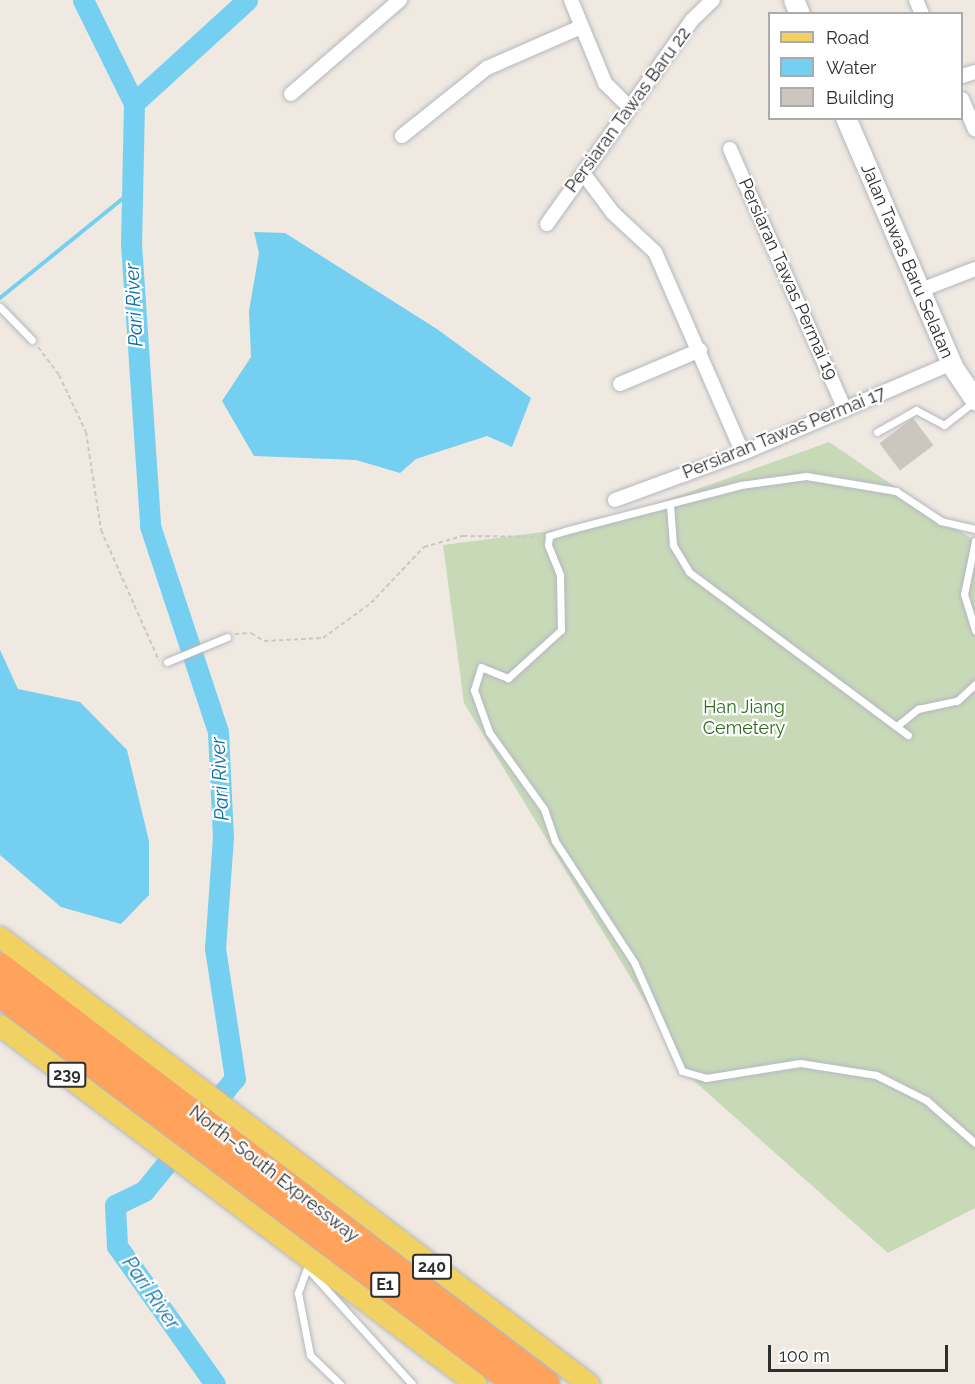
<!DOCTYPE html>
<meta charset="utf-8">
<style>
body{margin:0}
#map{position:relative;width:975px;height:1384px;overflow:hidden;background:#efe9e1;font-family:Raleway,sans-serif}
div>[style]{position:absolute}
.cemetery>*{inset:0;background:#c8d9b8}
.water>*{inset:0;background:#75cff0}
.stream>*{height:4px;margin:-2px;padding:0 2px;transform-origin:2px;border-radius:2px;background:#75cff0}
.river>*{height:21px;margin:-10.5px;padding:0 10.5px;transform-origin:10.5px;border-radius:10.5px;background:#75cff0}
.building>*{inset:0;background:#cbc7bf;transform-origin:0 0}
.path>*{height:2px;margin-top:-1px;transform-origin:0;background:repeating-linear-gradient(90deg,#c9c9c9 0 4.5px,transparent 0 7.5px)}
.roads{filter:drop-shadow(0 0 2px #b4b7c1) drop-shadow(0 0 2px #b4b7c1)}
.lane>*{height:7px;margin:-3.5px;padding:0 3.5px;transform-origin:3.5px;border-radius:3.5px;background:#fff}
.street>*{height:14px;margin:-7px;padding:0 7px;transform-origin:7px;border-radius:7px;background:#fff}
.secondary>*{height:20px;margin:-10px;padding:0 10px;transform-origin:10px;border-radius:10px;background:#fff}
.primary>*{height:21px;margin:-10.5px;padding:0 10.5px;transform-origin:10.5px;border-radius:10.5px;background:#f2d163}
.highway>*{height:26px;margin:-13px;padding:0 13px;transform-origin:13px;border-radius:13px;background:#ffa35c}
span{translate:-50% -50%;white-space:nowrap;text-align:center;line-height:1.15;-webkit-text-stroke:4.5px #fff;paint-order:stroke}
.shield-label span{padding:2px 4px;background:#fff;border:2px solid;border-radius:4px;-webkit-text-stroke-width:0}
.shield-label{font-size:16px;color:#2e2e2e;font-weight:700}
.street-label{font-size:18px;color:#2e2e2e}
.park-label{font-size:18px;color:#2c6e1b}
.water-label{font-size:20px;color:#0d6fa3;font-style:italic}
.legend{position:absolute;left:768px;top:12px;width:195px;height:108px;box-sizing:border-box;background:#fff;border:2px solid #ababab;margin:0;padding:8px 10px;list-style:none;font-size:18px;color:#2e2e2e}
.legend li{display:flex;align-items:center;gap:12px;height:30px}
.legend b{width:30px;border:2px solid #ababab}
.scale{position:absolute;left:768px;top:1345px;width:180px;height:27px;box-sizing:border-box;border:3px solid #2e2e2e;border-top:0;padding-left:8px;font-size:18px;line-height:21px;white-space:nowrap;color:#2e2e2e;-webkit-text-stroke:4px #fff;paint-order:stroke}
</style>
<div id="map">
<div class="cemetery">
<i style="clip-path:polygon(829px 442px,975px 541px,975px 1208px,888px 1253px,692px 1079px,464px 703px,443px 545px,597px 525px)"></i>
</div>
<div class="water">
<i style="clip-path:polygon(254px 232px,285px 233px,437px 329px,531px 398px,512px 447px,487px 436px,416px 459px,400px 473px,356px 460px,254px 456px,222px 401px,251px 357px,249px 311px,259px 253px)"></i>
<i style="clip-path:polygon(0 650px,18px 689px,80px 702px,127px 750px,149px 841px,149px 895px,121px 924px,61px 907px,0 855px)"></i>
</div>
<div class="stream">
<i style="left:0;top:298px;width:170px;rotate:-39deg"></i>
</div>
<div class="river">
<i style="left:83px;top:0;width:115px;rotate:63.7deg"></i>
<i style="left:134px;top:103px;width:141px;rotate:91.2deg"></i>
<i style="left:131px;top:244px;width:283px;rotate:86.1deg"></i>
<i style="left:150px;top:526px;width:217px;rotate:71.7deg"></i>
<i style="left:218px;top:732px;width:105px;rotate:87.3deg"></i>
<i style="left:223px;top:837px;width:111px;rotate:94.1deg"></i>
<i style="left:215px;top:948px;width:132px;rotate:81.3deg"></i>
<i style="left:235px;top:1078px;width:48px;rotate:129deg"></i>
<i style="left:134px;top:103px;width:153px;rotate:-42.3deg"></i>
<i style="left:184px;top:1142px;width:63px;rotate:129.2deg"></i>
<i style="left:144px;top:1191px;width:32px;rotate:154deg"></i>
<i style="left:115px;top:1205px;width:41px;rotate:87.2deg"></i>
<i style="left:117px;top:1246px;width:169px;rotate:54.6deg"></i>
</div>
<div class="building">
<i style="left:913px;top:418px;width:34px;height:42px;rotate:53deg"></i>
</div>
<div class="path">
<i style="left:38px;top:347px;width:35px;rotate:53deg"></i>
<i style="left:59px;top:375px;width:63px;rotate:64.7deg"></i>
<i style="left:86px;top:432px;width:99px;rotate:81.3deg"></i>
<i style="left:101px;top:530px;width:143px;rotate:66.1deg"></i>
<i style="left:235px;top:634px;width:16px;rotate:-4deg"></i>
<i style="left:251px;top:633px;width:15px;rotate:32deg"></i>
<i style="left:264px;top:641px;width:59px;rotate:-2.9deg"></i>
<i style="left:323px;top:638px;width:59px;rotate:-36.1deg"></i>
<i style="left:371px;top:603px;width:77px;rotate:-46.6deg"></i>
<i style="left:424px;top:547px;width:41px;rotate:-15.8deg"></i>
<i style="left:463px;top:536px;width:77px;rotate:0.7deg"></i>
</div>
<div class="roads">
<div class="lane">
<i style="left:0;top:307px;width:46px;rotate:45.9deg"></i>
<i style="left:877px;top:432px;width:45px;rotate:-29.4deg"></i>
<i style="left:916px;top:410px;width:32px;rotate:28deg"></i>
<i style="left:944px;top:425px;width:37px;rotate:-38deg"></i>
<i style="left:670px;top:505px;width:40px;rotate:85.7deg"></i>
<i style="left:673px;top:545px;width:31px;rotate:59deg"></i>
<i style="left:689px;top:572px;width:273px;rotate:36.7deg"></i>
<i style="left:975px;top:529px;width:35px;rotate:-167deg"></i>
<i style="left:941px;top:521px;width:54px;rotate:-146.3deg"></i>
<i style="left:896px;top:491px;width:91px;rotate:-170.5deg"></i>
<i style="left:806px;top:476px;width:66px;rotate:172.1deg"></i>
<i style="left:741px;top:485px;width:182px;rotate:165.4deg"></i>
<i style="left:565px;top:531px;width:17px;rotate:163deg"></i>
<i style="left:549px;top:536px;width:9px;rotate:96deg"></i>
<i style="left:548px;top:545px;width:32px;rotate:68deg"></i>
<i style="left:560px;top:575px;width:55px;rotate:89deg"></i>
<i style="left:561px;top:630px;width:72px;rotate:137.8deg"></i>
<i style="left:508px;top:678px;width:29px;rotate:-158deg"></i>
<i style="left:481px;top:667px;width:24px;rotate:107deg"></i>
<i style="left:474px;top:690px;width:45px;rotate:70.3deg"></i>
<i style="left:489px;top:732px;width:95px;rotate:54.5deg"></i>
<i style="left:544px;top:809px;width:34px;rotate:71deg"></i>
<i style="left:555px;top:841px;width:145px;rotate:56.9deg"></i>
<i style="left:634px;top:962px;width:119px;rotate:66.2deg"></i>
<i style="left:682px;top:1071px;width:25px;rotate:16deg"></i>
<i style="left:706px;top:1078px;width:95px;rotate:-9.1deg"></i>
<i style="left:800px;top:1063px;width:77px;rotate:9deg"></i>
<i style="left:876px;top:1075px;width:56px;rotate:26.6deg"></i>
<i style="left:926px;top:1100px;width:65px;rotate:41.3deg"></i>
<i style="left:975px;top:541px;width:54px;rotate:101.7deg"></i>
<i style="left:964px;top:594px;width:38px;rotate:73deg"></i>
<i style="left:167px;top:662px;width:65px;rotate:-22.6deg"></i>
<i style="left:898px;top:725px;width:26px;rotate:-39deg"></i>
<i style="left:918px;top:709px;width:40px;rotate:-12deg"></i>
<i style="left:957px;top:701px;width:25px;rotate:-43deg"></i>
<i style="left:307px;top:1268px;width:156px;rotate:47.8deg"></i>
<i style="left:307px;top:1268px;width:27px;rotate:110deg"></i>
<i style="left:298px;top:1293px;width:63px;rotate:79deg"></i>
<i style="left:310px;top:1355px;width:42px;rotate:44deg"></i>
</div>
<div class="street">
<i style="left:571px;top:0;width:90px;rotate:67.7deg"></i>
<i style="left:605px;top:83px;width:34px;rotate:45deg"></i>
<i style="left:916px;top:0;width:15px;rotate:67deg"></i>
<i style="left:962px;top:76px;width:14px;rotate:-17deg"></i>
<i style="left:291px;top:94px;width:144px;rotate:-40.8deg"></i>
<i style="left:962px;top:99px;width:33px;rotate:67deg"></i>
<i style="left:402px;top:136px;width:109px;rotate:-38.7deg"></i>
<i style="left:487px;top:68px;width:103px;rotate:-23.6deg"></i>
<i style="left:730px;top:149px;width:285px;rotate:66.2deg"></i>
<i style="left:583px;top:173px;width:50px;rotate:53.1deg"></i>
<i style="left:613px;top:213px;width:57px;rotate:42.9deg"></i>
<i style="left:655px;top:252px;width:219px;rotate:66.4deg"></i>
<i style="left:547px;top:224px;width:250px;rotate:-54.6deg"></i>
<i style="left:692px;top:20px;width:29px;rotate:-44deg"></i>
<i style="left:921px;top:290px;width:58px;rotate:-21.3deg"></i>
<i style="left:620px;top:384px;width:87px;rotate:-23deg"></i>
<i style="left:615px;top:500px;width:136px;rotate:-20.2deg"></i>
<i style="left:743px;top:453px;width:228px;rotate:-23.3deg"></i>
</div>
<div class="secondary">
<i style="left:794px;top:0;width:15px;rotate:67deg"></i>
<i style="left:846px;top:118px;width:271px;rotate:66.7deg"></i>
<i style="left:953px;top:367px;width:40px;rotate:56deg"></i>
</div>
<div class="primary">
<i style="left:0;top:937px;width:739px;rotate:37.2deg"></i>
<i style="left:0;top:1025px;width:596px;rotate:37.02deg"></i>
</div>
<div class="highway">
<i style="left:0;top:966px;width:688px;rotate:37.39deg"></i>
<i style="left:0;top:994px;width:647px;rotate:37.08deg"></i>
</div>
</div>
<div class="shield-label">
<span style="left:67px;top:1075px">239</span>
<span style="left:432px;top:1267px">240</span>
<span style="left:385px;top:1285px">E1</span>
</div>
<div class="street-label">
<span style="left:628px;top:110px;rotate:-54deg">Persiaran Tawas Baru 22</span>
<span style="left:907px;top:261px;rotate:67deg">Jalan Tawas Baru Selatan</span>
<span style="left:788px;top:279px;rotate:66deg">Persiaran Tawas Permai 19</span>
<span style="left:784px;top:433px;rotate:-22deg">Persiaran Tawas Permai 17</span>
<span style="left:274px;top:1174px;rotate:38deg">North–South Expressway</span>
</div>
<div class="park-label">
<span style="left:744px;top:718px">Han Jiang<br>Cemetery</span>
</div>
<div class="water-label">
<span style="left:134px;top:305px;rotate:-93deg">Pari River</span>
<span style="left:220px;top:779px;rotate:-93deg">Pari River</span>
<span style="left:151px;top:1293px;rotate:55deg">Pari River</span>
</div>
<ul class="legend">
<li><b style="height:8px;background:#f2d163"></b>Road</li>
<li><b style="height:16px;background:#75cff0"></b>Water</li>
<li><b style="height:16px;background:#cbc7bf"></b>Building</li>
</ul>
<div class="scale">100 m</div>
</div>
